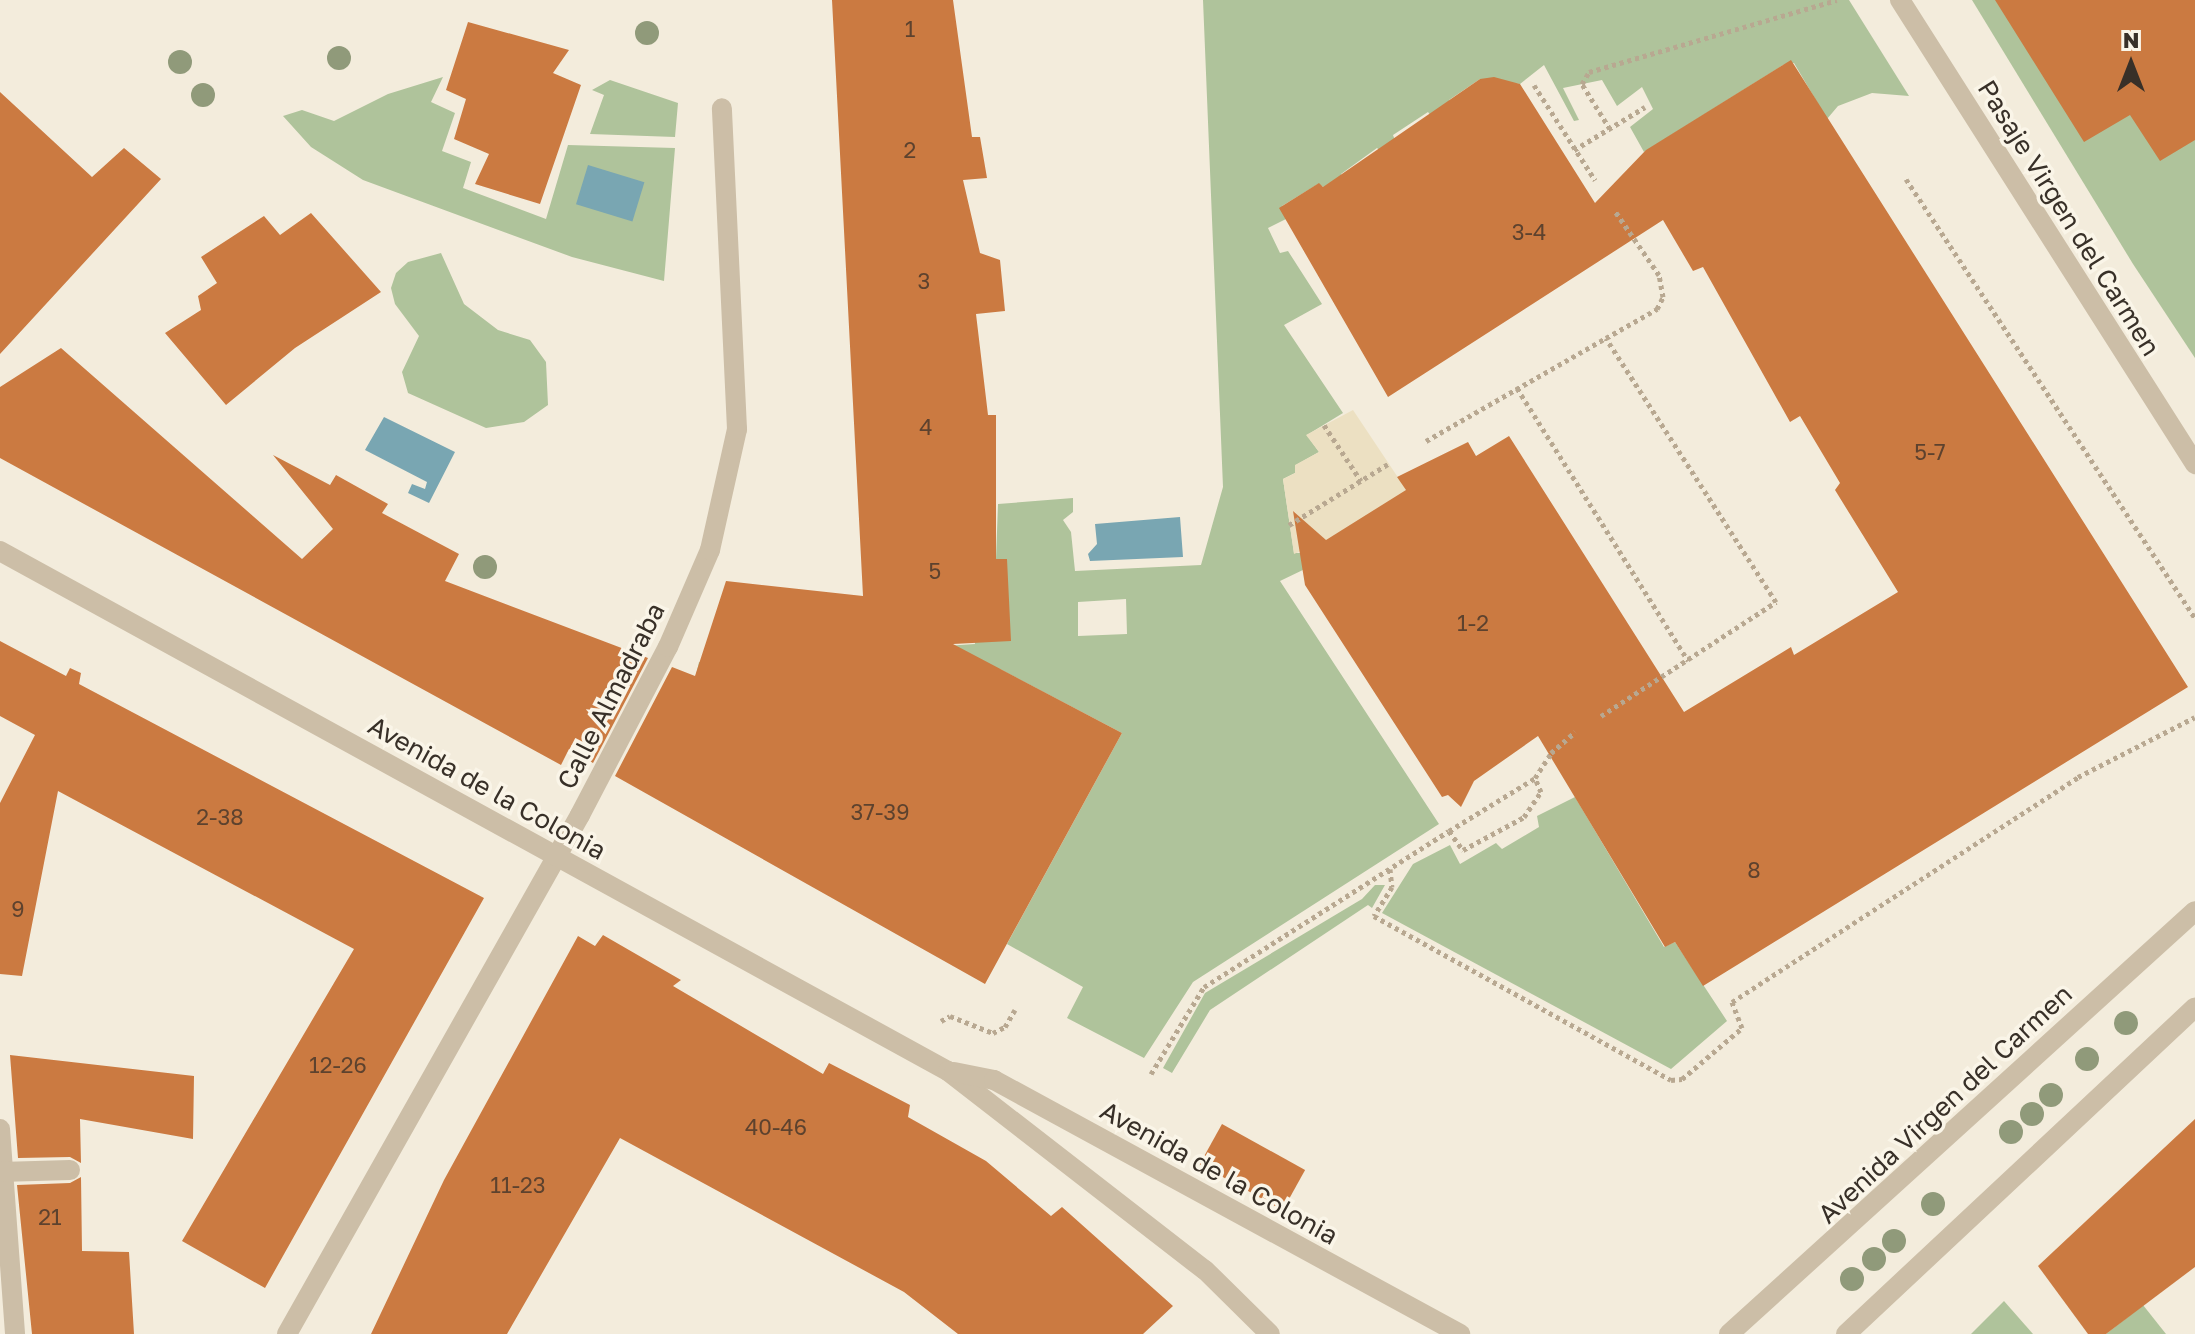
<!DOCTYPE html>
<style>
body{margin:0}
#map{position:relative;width:2195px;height:1334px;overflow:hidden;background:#f3ecdc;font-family:"Golos Text",sans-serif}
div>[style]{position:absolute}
.green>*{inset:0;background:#afc39b}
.plaza>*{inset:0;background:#ece0c2}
.water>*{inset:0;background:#79a6b2;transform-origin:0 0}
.building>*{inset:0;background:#cb7a41;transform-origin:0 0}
.path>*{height:5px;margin-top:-2.5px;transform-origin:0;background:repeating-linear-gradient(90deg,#b8a891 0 4px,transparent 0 8px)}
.minor>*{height:20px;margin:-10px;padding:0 10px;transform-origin:10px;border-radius:10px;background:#ccbea7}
.tertiary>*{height:20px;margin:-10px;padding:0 10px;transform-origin:10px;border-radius:10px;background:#ccbea7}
.trees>*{width:24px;height:24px;margin:-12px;border-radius:50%;background:#909a7a}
span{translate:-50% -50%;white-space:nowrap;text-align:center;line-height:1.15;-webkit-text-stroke:7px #faf5e8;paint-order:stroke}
.number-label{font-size:22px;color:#5d422e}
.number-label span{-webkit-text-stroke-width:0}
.street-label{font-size:26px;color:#383028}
.north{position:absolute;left:2091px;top:24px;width:80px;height:80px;-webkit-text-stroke:6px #faf5e8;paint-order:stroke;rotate:0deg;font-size:22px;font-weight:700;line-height:32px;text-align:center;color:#383028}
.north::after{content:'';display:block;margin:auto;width:28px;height:36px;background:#383028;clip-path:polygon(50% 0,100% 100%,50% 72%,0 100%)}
</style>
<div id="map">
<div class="green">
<i style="clip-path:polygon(evenodd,1203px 0,1849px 0,1909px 96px,1872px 93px,1838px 106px,1827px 119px,1794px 63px,1783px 65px,1644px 152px,1630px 127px,1653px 109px,1642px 87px,1617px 106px,1602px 80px,1563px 88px,1579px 120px,1574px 121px,1544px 65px,1520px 84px,1480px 79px,1449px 100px,1453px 109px,1436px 123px,1428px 112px,1393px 135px,1398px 149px,1387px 157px,1377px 148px,1341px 174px,1344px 182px,1329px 190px,1318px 184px,1282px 206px,1286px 219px,1268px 228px,1280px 253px,1288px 251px,1322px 304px,1284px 325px,1343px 413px,1307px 435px,1319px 452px,1296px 465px,1295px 473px,1283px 479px,1294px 553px,1300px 553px,1307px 568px,1280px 581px,1439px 824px,1193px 982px,1144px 1058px,1067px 1018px,1083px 987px,1007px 944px,1122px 733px,1000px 669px,690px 700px,699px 662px,975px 644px,973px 624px,1007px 559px,996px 559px,998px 504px,1073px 498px,1073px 512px,1063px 520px,1071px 532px,1075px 571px,1201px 565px,1223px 487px,1203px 0,1126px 599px,1127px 634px,1078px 636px,1078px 602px,1126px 599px)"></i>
<i style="clip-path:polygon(1972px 0,2195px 0,2195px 358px,2133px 264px)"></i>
<i style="clip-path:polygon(443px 77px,431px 102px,455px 113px,442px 151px,471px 162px,463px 188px,546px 219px,568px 145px,675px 148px,664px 281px,572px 257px,363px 180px,311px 147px,283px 116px,302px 110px,334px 121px,388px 94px)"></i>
<i style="clip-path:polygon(610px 80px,678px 103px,675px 137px,590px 134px,604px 95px,592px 90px)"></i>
<i style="clip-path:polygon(441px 253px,464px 304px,498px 330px,530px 340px,546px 362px,548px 405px,524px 422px,486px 428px,408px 393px,402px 372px,419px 336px,395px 304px,391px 288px,396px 273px,408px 262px)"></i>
<i style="clip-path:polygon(1575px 797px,1664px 947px,1675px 942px,1727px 1021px,1671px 1069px,1382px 913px,1413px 864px,1450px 845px,1460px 864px,1496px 843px,1502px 849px,1539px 827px,1537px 816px)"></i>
<i style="clip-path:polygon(1375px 885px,1385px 885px,1372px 908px,1368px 905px,1210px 1010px,1172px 1073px,1163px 1068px,1205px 993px,1362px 899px)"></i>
<i style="clip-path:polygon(2004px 1301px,2033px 1334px,1971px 1334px)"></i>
<i style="clip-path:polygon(2143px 1305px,2166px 1334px,2106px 1334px)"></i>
</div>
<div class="plaza">
<i style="clip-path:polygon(1353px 410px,1407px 491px,1326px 540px,1294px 554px,1283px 479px,1295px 473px,1295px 465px,1319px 452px,1306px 435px)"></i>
</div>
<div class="water">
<i style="left:588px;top:165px;width:59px;height:41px;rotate:17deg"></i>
<i style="clip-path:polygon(384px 417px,455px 452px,429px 503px,408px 493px,412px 484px,425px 489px,427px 482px,365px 450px)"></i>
<i style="clip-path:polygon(1180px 517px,1183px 557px,1090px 561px,1088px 554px,1097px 544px,1095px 524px)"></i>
</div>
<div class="building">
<i style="clip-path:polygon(832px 0,953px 0,972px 137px,980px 137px,987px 178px,963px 180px,980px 253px,1000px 260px,1005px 311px,976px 314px,988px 415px,996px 415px,996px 559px,1007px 559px,1011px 641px,953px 644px,1122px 733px,985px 984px,615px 776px,672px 667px,695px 676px,726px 581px,863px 596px)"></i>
<i style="clip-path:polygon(1995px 0,2195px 0,2195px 140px,2160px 161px,2130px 115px,2084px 142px)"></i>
<i style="clip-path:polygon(468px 22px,569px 50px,553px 73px,581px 85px,540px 204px,475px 184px,489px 154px,454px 139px,466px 99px,446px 90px)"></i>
<i style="clip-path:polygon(1791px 60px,2188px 687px,1703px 986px,1675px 942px,1665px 947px,1538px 736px,1474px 781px,1461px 807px,1448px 795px,1442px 797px,1305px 585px,1293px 511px,1326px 540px,1406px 490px,1397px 477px,1468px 442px,1476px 456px,1509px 436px,1684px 712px,1791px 647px,1794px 655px,1898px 592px,1835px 490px,1840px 483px,1800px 416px,1790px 422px,1703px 267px,1693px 271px,1663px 220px,1388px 397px,1279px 208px,1319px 183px,1323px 187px,1480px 79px,1494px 77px,1520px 84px,1595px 203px,1646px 150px)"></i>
<i style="clip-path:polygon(0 92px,92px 177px,124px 148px,161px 179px,0 354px)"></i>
<i style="clip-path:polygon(311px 213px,381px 292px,295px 348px,226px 405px,165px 333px,201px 310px,198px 296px,217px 283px,201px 257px,264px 216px,280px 235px)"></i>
<i style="clip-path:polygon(61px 348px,302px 559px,333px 529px,273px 455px,330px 485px,336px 475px,388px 504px,382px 513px,459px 554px,445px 581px,648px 658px,593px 763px,569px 749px,561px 765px,0 458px,0 387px)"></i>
<i style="clip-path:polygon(0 641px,66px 676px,70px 668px,81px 673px,79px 684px,484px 898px,265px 1288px,182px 1241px,354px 949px,58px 791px,22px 976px,0 974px,0 803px,35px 735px,0 716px)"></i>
<i style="clip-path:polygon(603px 935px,681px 980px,673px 986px,823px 1074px,829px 1063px,910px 1105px,908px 1117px,986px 1161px,1051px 1216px,1062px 1207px,1173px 1306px,1143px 1334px,958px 1334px,904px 1292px,620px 1138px,507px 1334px,371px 1334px,444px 1180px,578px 936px,595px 946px)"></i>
<i style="clip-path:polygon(10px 1055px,194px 1076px,193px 1139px,80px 1119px,81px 1163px,70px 1157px,18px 1158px)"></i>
<i style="clip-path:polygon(2195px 1119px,2195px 1267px,2106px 1334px,2088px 1334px,2038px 1266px)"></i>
<i style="left:1222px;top:1124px;width:95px;height:46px;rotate:29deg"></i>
<i style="clip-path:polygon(81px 1177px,82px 1251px,129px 1252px,134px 1334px,32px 1334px,17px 1185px,70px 1183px)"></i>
</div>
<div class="path">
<i style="left:1534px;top:85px;width:113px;rotate:57.3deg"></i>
<i style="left:1610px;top:129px;width:53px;rotate:-121.9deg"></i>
<i style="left:1582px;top:84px;width:14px;rotate:-60deg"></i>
<i style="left:1589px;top:72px;width:258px;rotate:-16.2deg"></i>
<i style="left:1574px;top:150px;width:83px;rotate:-31.2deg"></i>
<i style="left:1906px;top:179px;width:526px;rotate:56.64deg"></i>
<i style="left:1517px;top:388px;width:322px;rotate:57.9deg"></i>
<i style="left:1324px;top:425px;width:67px;rotate:56.5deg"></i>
<i style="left:1426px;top:441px;width:207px;rotate:-29.8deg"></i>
<i style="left:1289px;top:525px;width:116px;rotate:-31.6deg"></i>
<i style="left:1601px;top:716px;width:209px;rotate:-33.1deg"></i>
<i style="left:1776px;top:602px;width:314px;rotate:-122.8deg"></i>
<i style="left:1606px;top:338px;width:59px;rotate:-29.6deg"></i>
<i style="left:1657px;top:309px;width:13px;rotate:-63deg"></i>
<i style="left:1663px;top:297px;width:22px;rotate:-100deg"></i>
<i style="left:1659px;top:275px;width:78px;rotate:-124.5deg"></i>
<i style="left:1449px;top:831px;width:101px;rotate:-31.6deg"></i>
<i style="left:1535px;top:778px;width:30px;rotate:-57deg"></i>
<i style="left:1551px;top:753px;width:32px;rotate:-41deg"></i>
<i style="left:1390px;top:869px;width:18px;rotate:84deg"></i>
<i style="left:1392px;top:887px;width:34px;rotate:122deg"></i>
<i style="left:1374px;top:916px;width:339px;rotate:28.9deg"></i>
<i style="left:1671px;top:1080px;width:11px;rotate:-5deg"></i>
<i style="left:1682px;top:1079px;width:79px;rotate:-40.4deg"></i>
<i style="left:1742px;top:1028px;width:28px;rotate:-111deg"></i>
<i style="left:1732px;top:1002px;width:413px;rotate:-33deg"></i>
<i style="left:2078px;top:777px;width:131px;rotate:-27.1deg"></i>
<i style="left:941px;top:1021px;width:10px;rotate:-29deg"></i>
<i style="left:950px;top:1016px;width:46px;rotate:21.6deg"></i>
<i style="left:993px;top:1033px;width:13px;rotate:-27deg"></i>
<i style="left:1005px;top:1027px;width:20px;rotate:-60deg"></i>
<i style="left:1151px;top:1074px;width:102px;rotate:-58.7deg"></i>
<i style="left:1204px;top:987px;width:290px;rotate:-32.5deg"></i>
<i style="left:1449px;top:831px;width:24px;rotate:54deg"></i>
<i style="left:1463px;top:850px;width:69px;rotate:-28.4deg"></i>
<i style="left:1524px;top:817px;width:30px;rotate:-56deg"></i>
<i style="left:1541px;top:792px;width:15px;rotate:-113deg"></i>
</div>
<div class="minor">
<i style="left:1900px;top:0;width:550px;rotate:57.55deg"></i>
<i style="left:0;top:1129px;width:206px;rotate:85.8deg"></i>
<i style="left:0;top:1172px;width:70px;rotate:-1.6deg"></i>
<i style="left:287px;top:1334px;width:596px;rotate:-60.55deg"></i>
<i style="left:580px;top:815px;width:190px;rotate:-62.4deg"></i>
<i style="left:668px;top:647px;width:106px;rotate:-66.6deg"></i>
<i style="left:710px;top:550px;width:124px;rotate:-77.4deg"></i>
<i style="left:737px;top:429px;width:321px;rotate:-92.7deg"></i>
</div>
<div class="tertiary">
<i style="left:0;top:551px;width:1081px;rotate:28.75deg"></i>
<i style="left:948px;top:1071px;width:325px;rotate:37.8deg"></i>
<i style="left:1205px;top:1270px;width:91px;rotate:44.6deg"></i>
<i style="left:954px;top:1072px;width:41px;rotate:11.3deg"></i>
<i style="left:994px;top:1080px;width:531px;rotate:28.59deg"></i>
<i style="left:1729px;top:1334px;width:629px;rotate:-42.23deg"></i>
<i style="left:1846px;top:1334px;width:478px;rotate:-43.1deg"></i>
</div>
<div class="trees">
<i style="left:647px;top:33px"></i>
<i style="left:339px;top:58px"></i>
<i style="left:180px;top:62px"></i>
<i style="left:203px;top:95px"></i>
<i style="left:485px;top:567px"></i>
<i style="left:2126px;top:1023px"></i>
<i style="left:2087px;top:1059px"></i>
<i style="left:2051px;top:1095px"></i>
<i style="left:2032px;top:1114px"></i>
<i style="left:2011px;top:1132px"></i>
<i style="left:1933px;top:1204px"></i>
<i style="left:1894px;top:1241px"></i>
<i style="left:1874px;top:1259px"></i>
<i style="left:1852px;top:1279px"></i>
</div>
<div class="number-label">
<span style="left:910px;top:29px">1</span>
<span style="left:910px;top:150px">2</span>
<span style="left:1529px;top:232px">3-4</span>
<span style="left:924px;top:281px">3</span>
<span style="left:926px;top:427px">4</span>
<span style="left:1930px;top:452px">5-7</span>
<span style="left:935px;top:571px">5</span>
<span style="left:1473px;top:623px">1-2</span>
<span style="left:880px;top:812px">37-39</span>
<span style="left:220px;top:817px">2-38</span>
<span style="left:1754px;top:870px">8</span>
<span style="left:18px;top:909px">9</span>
<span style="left:338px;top:1065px">12-26</span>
<span style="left:776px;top:1127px">40-46</span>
<span style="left:518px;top:1185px">11-23</span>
<span style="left:50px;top:1217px">21</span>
</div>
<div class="street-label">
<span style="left:2069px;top:218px;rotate:58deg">Pasaje Virgen del Carmen</span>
<span style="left:611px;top:696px;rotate:-63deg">Calle Almadraba</span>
<span style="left:487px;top:788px;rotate:29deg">Avenida de la Colonia</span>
<span style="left:1945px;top:1104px;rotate:-43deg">Avenida Virgen del Carmen</span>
<span style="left:1219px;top:1173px;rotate:29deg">Avenida de la Colonia</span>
</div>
<div class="north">N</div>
</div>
